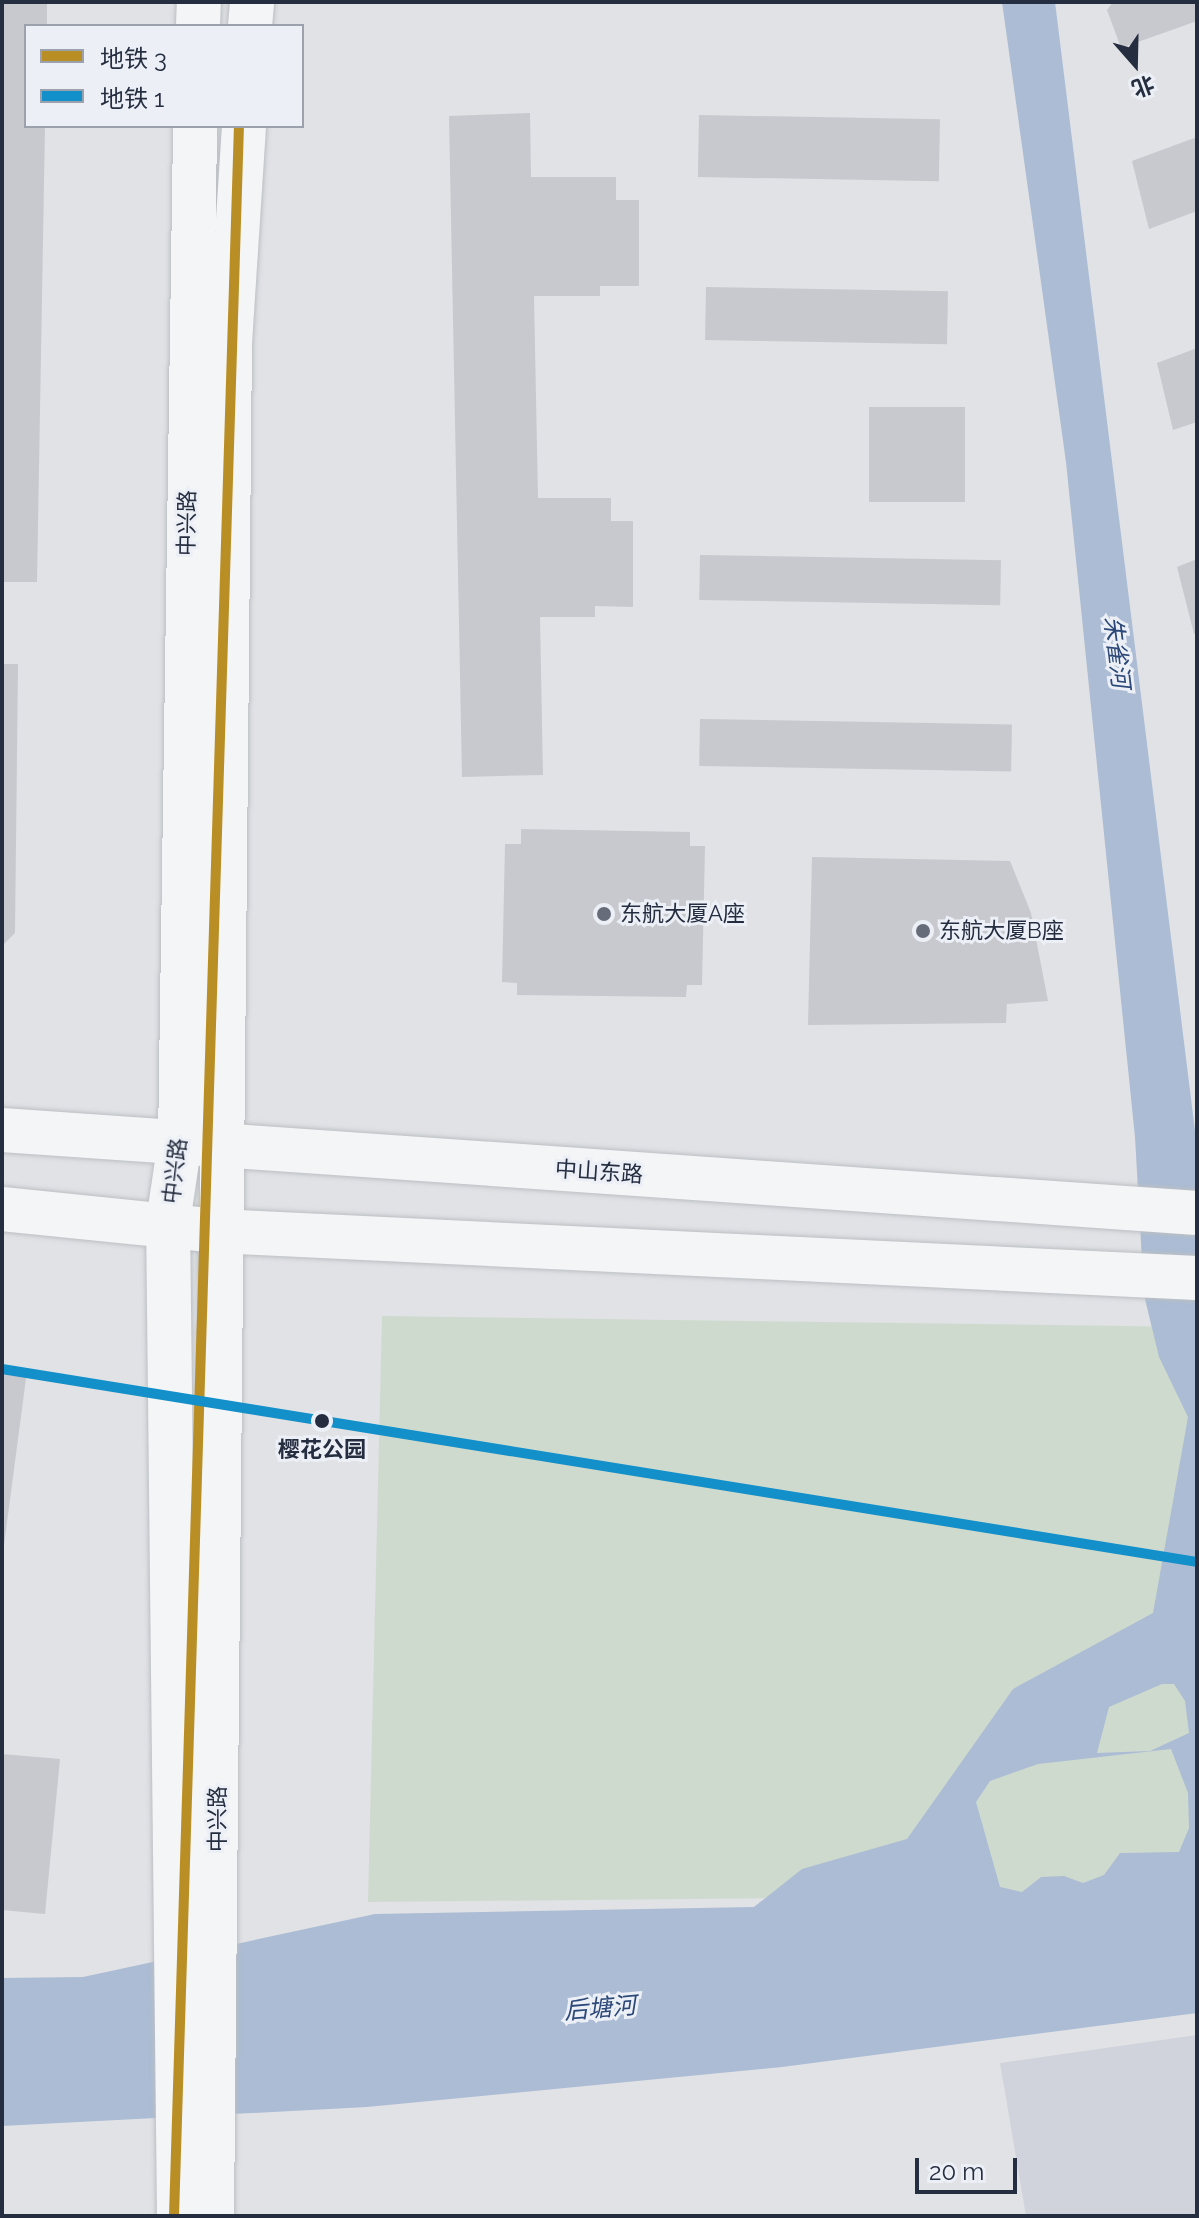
<!DOCTYPE html>
<meta charset="utf-8">
<style>
body{margin:0}
#map{position:relative;width:1199px;height:2218px;overflow:hidden;background:#e0e2e5;font-family:Raleway,"Noto Sans SC",sans-serif}
div>[style]{position:absolute}
.built>*{inset:0;background:#d0d3db}
.green>*{inset:0;background:#cfdacf}
.water>*{inset:0;background:#abbcd4}
.building>*{inset:0;background:#c7c9ce;transform-origin:0 0}
.roads{filter:drop-shadow(0 0 2px #bbbfc3) drop-shadow(0 0 2px #bbbfc3)}
.major>*{height:44px;margin:-22px;padding:0 22px;transform-origin:22px;border-radius:22px;background:#f4f5f6}
.metro-1>*{height:10px;margin:-5px;padding:0 5px;transform-origin:5px;border-radius:5px;background:#b98e24}
.metro-2>*{height:10px;margin:-5px;padding:0 5px;transform-origin:5px;border-radius:5px;background:#138fc9}
.dots>*{width:22px;height:22px;translate:-50% -50%;box-sizing:border-box;border:4px solid #ecf0f6;border-radius:50%}
span{translate:-50% -50%;white-space:nowrap;text-align:center;line-height:1.15;-webkit-text-stroke:6px #ecf0f6;paint-order:stroke}
.street-label{font-size:22px;color:#252d40}
.poi-label{font-size:22px;color:#252d40}
.left{translate:0 -50%;text-align:left}
.stop-label{font-size:22px;color:#252d40;font-weight:700}
.water-label{font-size:24px;color:#2b4878;font-style:italic}
.frame{position:absolute;inset:0;border:4px solid #252d40;pointer-events:none}
.legend{position:absolute;left:24px;top:24px;width:280px;height:104px;box-sizing:border-box;background:#ecf0f6;border:2px solid #9ca2ad;margin:0;padding:10px 14px;list-style:none;font-size:24px;color:#252d40}
.legend li{display:flex;align-items:center;gap:16px;height:40px}
.legend b{width:40px;border:2px solid #9ca2ad}
.north{position:absolute;left:1095px;top:24px;width:80px;height:80px;-webkit-text-stroke:6px #ecf0f6;paint-order:stroke;rotate:160deg;font-size:22px;font-weight:700;line-height:32px;text-align:center;color:#252d40}
.north::after{content:'';display:block;margin:auto;width:28px;height:36px;background:#252d40;clip-path:polygon(50% 0,100% 100%,50% 72%,0 100%)}
.scale{position:absolute;left:915px;top:2158px;width:102px;height:36px;box-sizing:border-box;border:4px solid #252d40;border-top:0;padding-left:10px;font-size:24px;line-height:28px;white-space:nowrap;color:#252d40;-webkit-text-stroke:6px #ecf0f6;paint-order:stroke}
</style>
<div id="map">
<div class="built">
<i style="clip-path:polygon(1197px 2035px,1197px 2216px,1026px 2216px,1000px 2063px)"></i>
</div>
<div class="green">
<i style="clip-path:polygon(382px 1316px,1197px 1327px,1197px 1877px,1084px 1895px,368px 1902px)"></i>
</div>
<div class="water">
<i style="clip-path:polygon(evenodd,1002px 2px,1055px 2px,1197px 1147px,1197px 2013px,782px 2067px,367px 2107px,2px 2126px,2px 1978px,83px 1977px,375px 1914px,754px 1907px,802px 1869px,907px 1839px,1013px 1689px,1153px 1613px,1188px 1417px,1159px 1357px,1144px 1295px,1135px 1137px,1066px 462px,1002px 2px,1162px 1684px,1174px 1684px,1185px 1701px,1189px 1733px,1150px 1751px,1097px 1753px,1109px 1707px,1162px 1684px,1002px 2px,1171px 1749px,1188px 1793px,1189px 1828px,1179px 1852px,1120px 1853px,1104px 1875px,1083px 1883px,1064px 1876px,1041px 1877px,1022px 1892px,1000px 1887px,976px 1802px,990px 1781px,1038px 1764px,1171px 1749px)"></i>
</div>
<div class="building">
<i style="clip-path:polygon(2px 2px,47px 2px,47px 26px,26px 26px,26px 126px,45px 126px,37px 582px,2px 582px)"></i>
<i style="clip-path:polygon(1113px 2px,1197px 2px,1197px 21px,1121px 48px,1107px 10px)"></i>
<i style="clip-path:polygon(530px 113px,531px 177px,616px 177px,616px 200px,639px 200px,639px 286px,600px 286px,600px 296px,534px 296px,538px 498px,611px 498px,611px 521px,633px 521px,633px 607px,595px 606px,595px 617px,540px 617px,543px 775px,462px 777px,449px 116px)"></i>
<i style="left:699px;top:115px;width:241px;height:62px;rotate:1deg"></i>
<i style="clip-path:polygon(1197px 137px,1197px 211px,1149px 229px,1132px 161px)"></i>
<i style="left:706px;top:287px;width:242px;height:53px;rotate:1deg"></i>
<i style="clip-path:polygon(1197px 348px,1197px 422px,1173px 430px,1157px 363px)"></i>
<i style="left:869px;top:407px;width:96px;height:95px"></i>
<i style="left:700px;top:555px;width:301px;height:45px;rotate:1deg"></i>
<i style="clip-path:polygon(1197px 559px,1197px 633px,1194px 634px,1177px 567px)"></i>
<i style="clip-path:polygon(2px 664px,18px 664px,15px 933px,2px 946px)"></i>
<i style="left:700px;top:719px;width:312px;height:47px;rotate:1deg"></i>
<i style="clip-path:polygon(521px 829px,690px 832px,690px 846px,705px 846px,702px 985px,687px 985px,686px 997px,517px 995px,517px 983px,502px 982px,505px 844px,521px 844px)"></i>
<i style="clip-path:polygon(812px 857px,1010px 861px,1031px 913px,1048px 1001px,1007px 1004px,1006px 1023px,808px 1025px)"></i>
<i style="clip-path:polygon(2px 1369px,27px 1371px,4px 1545px,2px 1545px)"></i>
<i style="clip-path:polygon(2px 1754px,60px 1759px,45px 1914px,2px 1910px)"></i>
</div>
<div class="roads">
<div class="major">
<i style="left:198px;top:26px;width:24px;rotate:-88deg"></i>
<i style="left:250px;top:26px;width:24px;rotate:-85deg"></i>
<i style="left:2px;top:1130px;width:1198px;rotate:3.97deg"></i>
<i style="left:2px;top:1209px;width:216px;rotate:5.8deg"></i>
<i style="left:217px;top:1231px;width:981px;rotate:2.75deg"></i>
<i style="left:179px;top:2216px;width:994px;rotate:-90.63deg"></i>
<i style="left:168px;top:1222px;width:81px;rotate:-81.5deg"></i>
<i style="left:180px;top:1142px;width:1016px;rotate:-89.15deg"></i>
<i style="left:212px;top:2216px;width:1873px;rotate:-89.45deg"></i>
<i style="left:230px;top:343px;width:217px;rotate:-86.3deg"></i>
</div>
</div>
<div class="metro-1">
<i style="left:174px;top:2216px;width:2091px;rotate:-88.22deg"></i>
</div>
<div class="metro-2">
<i style="left:2px;top:1369px;width:1210px;rotate:9.17deg"></i>
</div>
<div class="dots">
<i style="left:604px;top:914px;background:#666c7a"></i>
<i style="left:923px;top:931px;background:#666c7a"></i>
<i style="left:322px;top:1421px;background:#252d40"></i>
</div>
<div class="street-label">
<span style="left:187px;top:523px;rotate:-89deg">中兴路</span>
<span style="left:175px;top:1171px;rotate:-83deg">中兴路</span>
<span style="left:599px;top:1172px;rotate:4deg">中山东路</span>
<span style="left:218px;top:1819px;rotate:-90deg">中兴路</span>
</div>
<div class="poi-label">
<span class="left" style="left:620px;top:914px">东航大厦A座</span>
<span class="left" style="left:939px;top:931px">东航大厦B座</span>
</div>
<div class="stop-label">
<span style="left:322px;top:1450px">樱花公园</span>
</div>
<div class="water-label">
<span style="left:1117px;top:652px;rotate:83deg">朱雀河</span>
<span style="left:600px;top:2008px;rotate:-5deg">后塘河</span>
</div>
<div class="frame"></div>
<ul class="legend">
<li><b style="height:10px;background:#b98e24"></b>地铁 3</li>
<li><b style="height:10px;background:#138fc9"></b>地铁 1</li>
</ul>
<div class="north">北</div>
<div class="scale">20 m</div>
</div>
